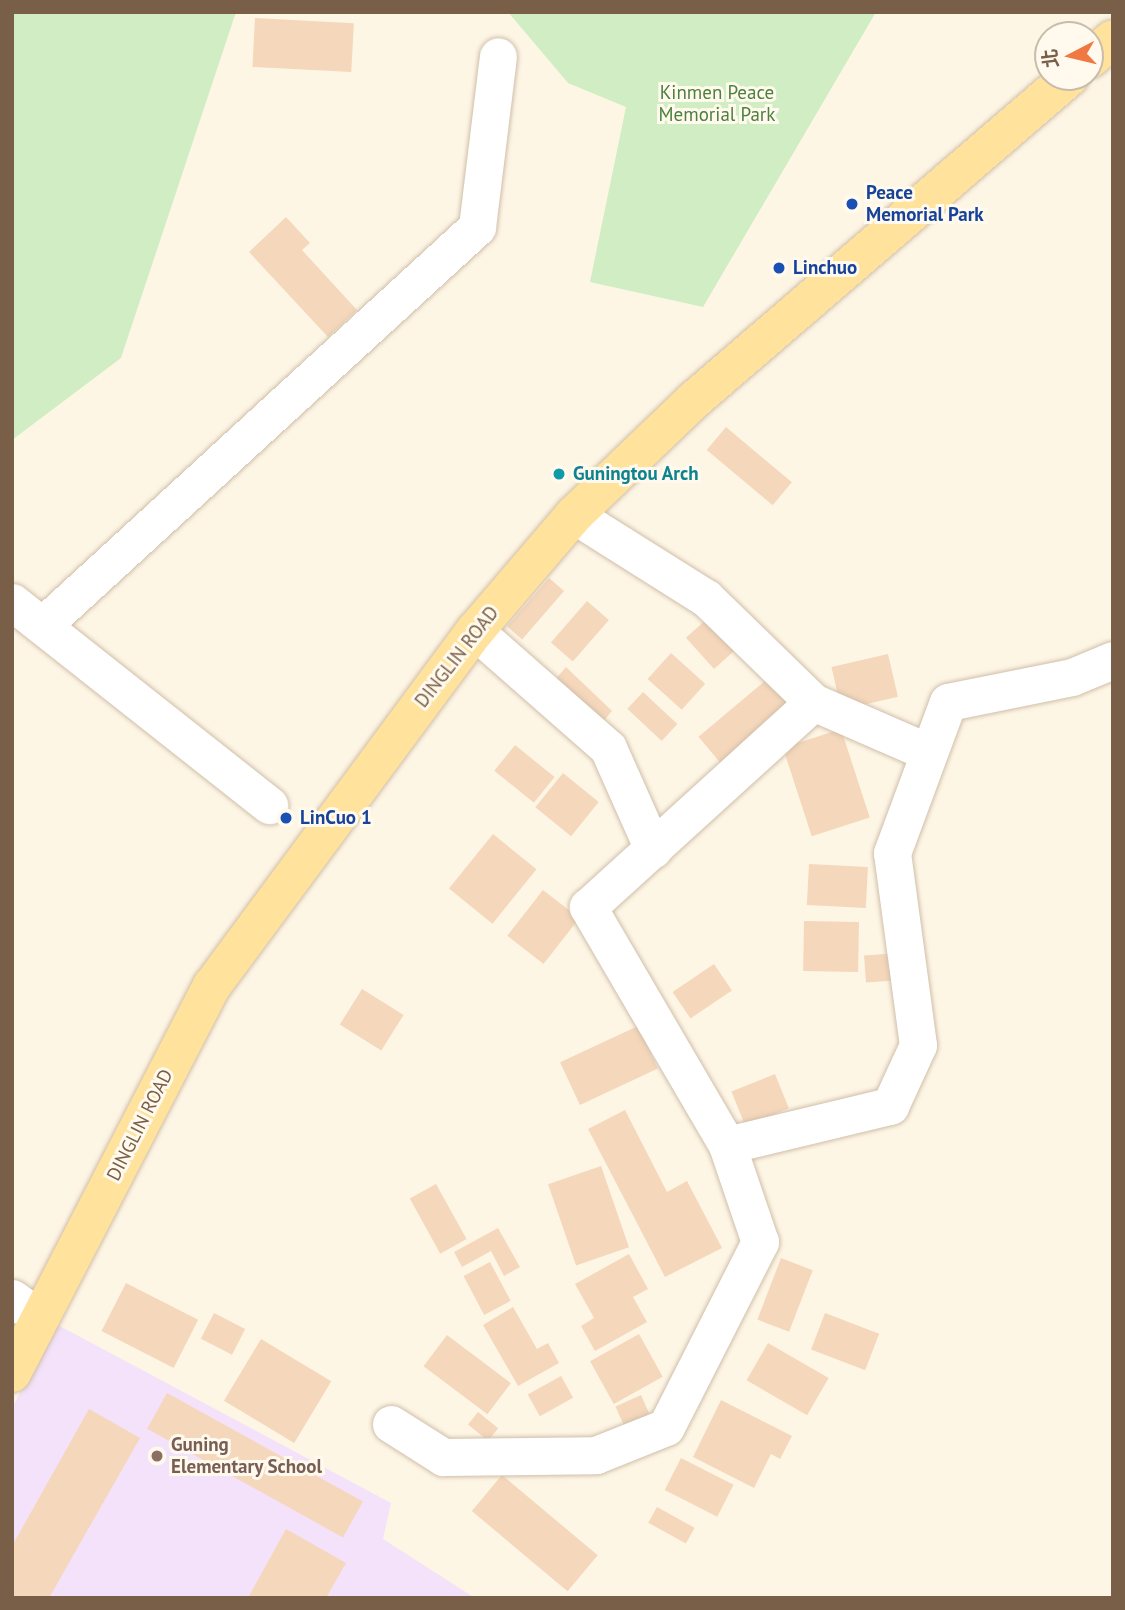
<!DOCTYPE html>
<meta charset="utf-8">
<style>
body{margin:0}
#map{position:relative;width:1125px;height:1610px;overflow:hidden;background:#fef6e5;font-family:"PT Sans","Noto Sans TC",sans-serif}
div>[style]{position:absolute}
.education>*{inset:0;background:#f3e2fa}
.green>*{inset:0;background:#d0edc3}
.building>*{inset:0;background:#f5d7bb;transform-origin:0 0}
.roads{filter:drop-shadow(0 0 2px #d0bfaa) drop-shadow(0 0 2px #d0bfaa)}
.minor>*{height:37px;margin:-18.5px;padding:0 18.5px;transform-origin:18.5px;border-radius:18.5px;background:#fff}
.major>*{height:38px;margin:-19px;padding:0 19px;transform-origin:19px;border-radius:19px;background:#ffe29b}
.dots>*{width:19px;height:19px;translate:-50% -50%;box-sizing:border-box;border:4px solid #fffaed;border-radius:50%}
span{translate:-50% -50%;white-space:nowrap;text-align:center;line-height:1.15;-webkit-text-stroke:6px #fffaed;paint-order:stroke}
.park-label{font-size:19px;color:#4c803f}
.transit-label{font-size:19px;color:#164399;font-weight:700}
.left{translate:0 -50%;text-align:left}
.culture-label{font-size:19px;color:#0d838f;font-weight:700}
.street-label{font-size:19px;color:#795e48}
.education-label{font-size:19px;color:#785e54;font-weight:700}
.frame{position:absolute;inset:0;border:14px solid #795e48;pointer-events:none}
.north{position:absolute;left:1034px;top:21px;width:70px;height:70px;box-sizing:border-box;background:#fffaed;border:2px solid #c9bcab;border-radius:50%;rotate:263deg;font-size:19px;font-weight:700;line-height:28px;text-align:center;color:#795e48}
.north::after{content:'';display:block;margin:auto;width:24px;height:32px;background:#ef7843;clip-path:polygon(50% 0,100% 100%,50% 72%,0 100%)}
</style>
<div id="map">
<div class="education">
<i style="clip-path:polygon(56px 1324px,391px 1503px,383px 1539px,475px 1598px,12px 1598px,12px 1408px)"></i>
</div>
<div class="green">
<i style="clip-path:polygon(12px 12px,236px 12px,121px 358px,12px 440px)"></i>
<i style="clip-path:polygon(508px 12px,876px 12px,703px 307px,590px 282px,626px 107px,568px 83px)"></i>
</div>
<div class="building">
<i style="left:255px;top:18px;width:99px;height:49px;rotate:3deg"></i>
<i style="clip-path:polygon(286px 217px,310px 243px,302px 250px,357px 310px,328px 337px,249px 252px)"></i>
<i style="left:726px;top:427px;width:86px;height:30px;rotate:40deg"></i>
<i style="left:549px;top:578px;width:20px;height:64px;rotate:41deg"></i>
<i style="left:587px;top:601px;width:29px;height:55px;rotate:41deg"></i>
<i style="left:709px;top:617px;width:42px;height:31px;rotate:48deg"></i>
<i style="left:671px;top:653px;width:46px;height:35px;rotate:42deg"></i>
<i style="left:888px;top:654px;width:44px;height:58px;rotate:77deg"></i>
<i style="clip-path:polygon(566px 667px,612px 711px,601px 724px,553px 682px)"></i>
<i style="left:772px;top:675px;width:42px;height:96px;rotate:50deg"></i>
<i style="left:643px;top:692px;width:47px;height:23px;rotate:43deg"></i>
<i style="left:841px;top:729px;width:93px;height:61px;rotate:72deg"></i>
<i style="left:515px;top:745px;width:51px;height:33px;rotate:39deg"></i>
<i style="left:563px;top:773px;width:46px;height:44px;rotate:39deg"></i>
<i style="left:493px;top:834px;width:56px;height:70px;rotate:39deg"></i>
<i style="left:809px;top:864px;width:59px;height:41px;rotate:3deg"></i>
<i style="left:543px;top:890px;width:46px;height:58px;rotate:38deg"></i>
<i style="left:804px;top:921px;width:55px;height:50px;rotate:1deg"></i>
<i style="left:899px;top:953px;width:27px;height:35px;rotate:86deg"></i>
<i style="left:714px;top:964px;width:32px;height:50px;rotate:56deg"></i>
<i style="left:362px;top:989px;width:49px;height:42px;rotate:32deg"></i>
<i style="left:638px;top:1026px;width:47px;height:86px;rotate:65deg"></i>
<i style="left:775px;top:1074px;width:37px;height:47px;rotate:68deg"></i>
<i style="clip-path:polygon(625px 1110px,667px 1192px,687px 1181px,722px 1248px,665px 1277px,588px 1129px)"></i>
<i style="left:601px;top:1166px;width:86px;height:56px;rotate:71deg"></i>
<i style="left:436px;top:1184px;width:63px;height:30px;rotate:61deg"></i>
<i style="clip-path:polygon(498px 1228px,520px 1267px,504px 1276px,491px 1251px,462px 1267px,454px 1252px)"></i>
<i style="clip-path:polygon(629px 1254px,648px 1289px,633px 1297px,647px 1322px,595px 1351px,581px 1326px,594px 1318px,575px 1284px)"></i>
<i style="left:781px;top:1258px;width:34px;height:66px;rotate:21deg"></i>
<i style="left:490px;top:1262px;width:44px;height:30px;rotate:62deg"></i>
<i style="left:126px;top:1283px;width:81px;height:54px;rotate:27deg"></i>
<i style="clip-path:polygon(513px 1307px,537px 1349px,548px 1343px,559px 1363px,518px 1386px,483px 1325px)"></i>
<i style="left:214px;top:1313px;width:35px;height:29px;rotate:27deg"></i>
<i style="left:825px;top:1313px;width:58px;height:39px;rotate:21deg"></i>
<i style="left:639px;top:1334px;width:49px;height:56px;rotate:61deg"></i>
<i style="left:447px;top:1335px;width:80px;height:39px;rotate:37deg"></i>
<i style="left:261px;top:1339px;width:82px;height:72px;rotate:31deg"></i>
<i style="left:768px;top:1343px;width:70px;height:43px;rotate:30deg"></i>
<i style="left:561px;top:1376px;width:25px;height:38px;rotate:61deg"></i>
<i style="left:167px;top:1393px;width:224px;height:41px;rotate:29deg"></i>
<i style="left:641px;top:1395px;width:24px;height:28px;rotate:66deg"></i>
<i style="clip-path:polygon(721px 1400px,792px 1436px,780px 1459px,771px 1454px,754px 1488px,693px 1457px)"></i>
<i style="clip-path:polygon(89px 1409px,140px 1438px,49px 1598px,12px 1598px,12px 1546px)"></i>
<i style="left:478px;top:1412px;width:26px;height:16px;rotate:39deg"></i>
<i style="left:681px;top:1458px;width:59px;height:36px;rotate:27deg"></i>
<i style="left:502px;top:1475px;width:125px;height:47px;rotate:40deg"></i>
<i style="left:657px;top:1507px;width:43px;height:18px;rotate:29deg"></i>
<i style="clip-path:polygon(286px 1529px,346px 1563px,326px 1598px,248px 1598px)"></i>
</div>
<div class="roads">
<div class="minor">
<i style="left:574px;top:515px;width:156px;rotate:32.2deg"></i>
<i style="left:706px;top:598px;width:149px;rotate:44.2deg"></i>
<i style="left:813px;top:702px;width:125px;rotate:23.5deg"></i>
<i style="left:12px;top:602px;width:328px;rotate:38.3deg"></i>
<i style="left:43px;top:625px;width:589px;rotate:-42.52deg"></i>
<i style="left:477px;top:227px;width:172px;rotate:-83deg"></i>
<i style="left:475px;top:631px;width:177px;rotate:41.3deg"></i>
<i style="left:608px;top:748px;width:111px;rotate:66deg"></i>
<i style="left:727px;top:1145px;width:276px;rotate:-120.3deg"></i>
<i style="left:588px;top:907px;width:304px;rotate:-42.3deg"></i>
<i style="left:12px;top:1298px;width:34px;rotate:36deg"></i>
<i style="left:391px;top:1424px;width:62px;rotate:32.4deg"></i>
<i style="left:443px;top:1457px;width:153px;rotate:-0.7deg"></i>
<i style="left:596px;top:1455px;width:75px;rotate:-21.8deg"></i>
<i style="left:666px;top:1427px;width:208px;rotate:-63.1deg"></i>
<i style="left:760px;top:1242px;width:102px;rotate:-108.8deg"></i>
<i style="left:727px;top:1145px;width:168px;rotate:-13.5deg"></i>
<i style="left:890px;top:1106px;width:67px;rotate:-65.3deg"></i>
<i style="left:918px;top:1045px;width:194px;rotate:-97.7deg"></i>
<i style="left:892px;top:853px;width:161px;rotate:-69.7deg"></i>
<i style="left:948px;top:702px;width:126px;rotate:-11.4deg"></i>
<i style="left:1072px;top:677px;width:44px;rotate:-22.5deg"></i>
</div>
<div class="major">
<i style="left:1090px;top:59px;width:30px;rotate:-41deg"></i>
<i style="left:12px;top:1373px;width:436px;rotate:-62.7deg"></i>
<i style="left:212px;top:986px;width:442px;rotate:-53.5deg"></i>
<i style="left:475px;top:631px;width:153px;rotate:-49.5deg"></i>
<i style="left:574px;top:515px;width:166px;rotate:-43.8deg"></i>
<i style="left:694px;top:400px;width:496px;rotate:-40.7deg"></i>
</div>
</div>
<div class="dots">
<i style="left:852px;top:204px;background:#1a4fb4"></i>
<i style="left:779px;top:268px;background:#1a4fb4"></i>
<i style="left:559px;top:474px;background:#0f9aa8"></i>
<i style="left:286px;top:818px;background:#1a4fb4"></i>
<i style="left:157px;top:1456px;background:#8d6e63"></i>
</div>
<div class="park-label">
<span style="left:717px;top:104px">Kinmen Peace<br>Memorial Park</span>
</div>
<div class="transit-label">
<span class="left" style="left:866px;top:204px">Peace<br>Memorial Park</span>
<span class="left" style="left:793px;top:268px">Linchuo</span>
<span class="left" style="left:300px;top:818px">LinCuo 1</span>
</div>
<div class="culture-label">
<span class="left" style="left:573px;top:474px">Guningtou Arch</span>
</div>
<div class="street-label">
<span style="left:457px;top:657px;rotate:-52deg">DINGLIN ROAD</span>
<span style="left:140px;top:1125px;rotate:-63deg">DINGLIN ROAD</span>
</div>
<div class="education-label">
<span class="left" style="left:171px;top:1456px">Guning<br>Elementary School</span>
</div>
<div class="frame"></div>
<div class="north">北</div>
</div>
